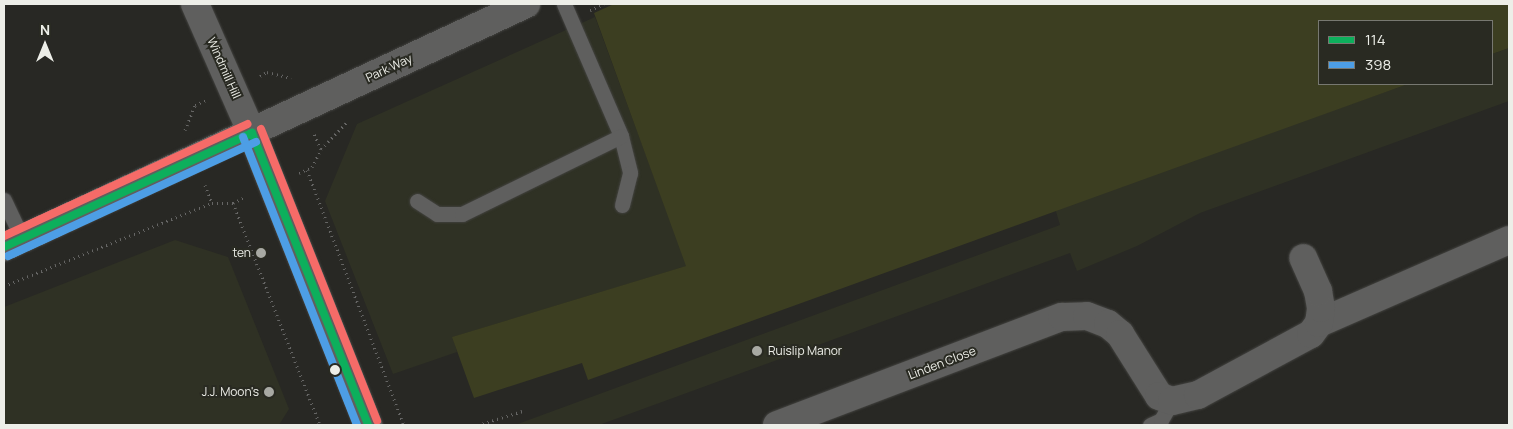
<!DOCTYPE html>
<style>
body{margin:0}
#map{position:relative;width:1513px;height:429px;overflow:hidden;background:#282824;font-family:Manrope,sans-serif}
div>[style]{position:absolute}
.built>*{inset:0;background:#2f3124}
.green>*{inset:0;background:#3c3e21}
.path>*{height:3px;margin-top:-1.5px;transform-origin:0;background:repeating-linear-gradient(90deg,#666665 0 1px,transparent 0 5px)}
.roads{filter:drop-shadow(0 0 1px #434340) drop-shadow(0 0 1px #434340)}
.service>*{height:15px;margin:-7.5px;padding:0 7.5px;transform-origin:7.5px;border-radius:7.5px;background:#5f5f5e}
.minor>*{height:28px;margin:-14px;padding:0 14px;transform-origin:14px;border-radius:14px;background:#5f5f5e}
.tertiary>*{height:28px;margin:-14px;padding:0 14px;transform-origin:14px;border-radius:14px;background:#5f5f5e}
.bus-1>*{height:8px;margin:-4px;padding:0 4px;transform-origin:4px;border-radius:4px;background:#0daf5c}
.bus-2>*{height:8px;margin:-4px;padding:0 4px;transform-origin:4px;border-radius:4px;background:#4d9ee5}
.bus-3>*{height:8px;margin:-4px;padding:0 4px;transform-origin:4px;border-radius:4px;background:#f66b68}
.dots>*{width:14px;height:14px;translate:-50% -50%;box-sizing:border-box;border:2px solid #292a22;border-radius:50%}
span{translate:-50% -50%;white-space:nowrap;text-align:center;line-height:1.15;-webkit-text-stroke:4px #292a22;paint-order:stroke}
.street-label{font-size:12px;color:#edeee8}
.poi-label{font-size:12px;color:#edeee8}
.right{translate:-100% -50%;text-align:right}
.left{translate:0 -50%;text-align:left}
.frame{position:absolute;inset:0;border:5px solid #edeee8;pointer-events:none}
.legend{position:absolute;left:1318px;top:20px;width:175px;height:65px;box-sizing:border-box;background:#292a22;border:1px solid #777871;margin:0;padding:6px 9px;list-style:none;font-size:15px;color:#edeee8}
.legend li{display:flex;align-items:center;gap:10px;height:25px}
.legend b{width:25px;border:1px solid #777871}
.north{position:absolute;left:20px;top:20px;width:50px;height:50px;-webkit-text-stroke:4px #292a22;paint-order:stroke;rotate:0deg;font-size:14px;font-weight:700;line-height:20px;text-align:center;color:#edeee8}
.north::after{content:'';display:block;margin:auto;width:18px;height:22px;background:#edeee8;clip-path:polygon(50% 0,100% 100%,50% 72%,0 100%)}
</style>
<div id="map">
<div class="built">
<i style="clip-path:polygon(595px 17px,687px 266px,453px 337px,457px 352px,393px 374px,325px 201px,357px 124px)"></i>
<i style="clip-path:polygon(1509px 48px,1509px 101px,1200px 213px,1137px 246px,1077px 271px,1070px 253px,599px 425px,515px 425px,1060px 225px,1055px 208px,1408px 84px,1492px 84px,1492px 54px)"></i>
<i style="clip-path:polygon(175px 240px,228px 257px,289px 409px,279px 425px,4px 425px,4px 307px)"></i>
</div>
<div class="green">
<i style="clip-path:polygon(614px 4px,1509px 4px,1509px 48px,1492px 54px,1492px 21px,1319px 21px,1319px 84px,1408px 84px,588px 380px,582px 363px,474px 398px,452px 337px,686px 266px,594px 13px)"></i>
</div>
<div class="path">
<i style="left:590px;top:10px;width:15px;rotate:-23deg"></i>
<i style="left:260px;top:76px;width:8px;rotate:-30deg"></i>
<i style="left:267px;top:72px;width:25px;rotate:14deg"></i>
<i style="left:185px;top:130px;width:27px;rotate:-68deg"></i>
<i style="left:195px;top:105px;width:12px;rotate:-24deg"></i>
<i style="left:321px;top:149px;width:37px;rotate:-46deg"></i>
<i style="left:307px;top:170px;width:273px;rotate:69.2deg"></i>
<i style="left:299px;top:173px;width:14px;rotate:-25deg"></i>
<i style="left:312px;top:167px;width:20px;rotate:-63deg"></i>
<i style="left:321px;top:149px;width:17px;rotate:-115deg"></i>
<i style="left:205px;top:185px;width:19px;rotate:69deg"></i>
<i style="left:212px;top:203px;width:21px"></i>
<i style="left:233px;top:203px;width:13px;rotate:-27deg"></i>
<i style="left:233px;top:203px;width:238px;rotate:68.6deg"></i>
<i style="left:4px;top:286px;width:224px;rotate:-21.8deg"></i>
<i style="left:478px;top:425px;width:47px;rotate:-17.3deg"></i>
</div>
<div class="roads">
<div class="service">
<i style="left:564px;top:4px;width:144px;rotate:66.6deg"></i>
<i style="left:621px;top:136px;width:38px;rotate:76deg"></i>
<i style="left:630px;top:173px;width:33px;rotate:104deg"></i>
<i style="left:4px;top:200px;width:42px;rotate:64.7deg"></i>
<i style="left:417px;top:201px;width:24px;rotate:33deg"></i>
<i style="left:437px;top:214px;width:25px"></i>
<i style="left:462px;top:214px;width:177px;rotate:-26.1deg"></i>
<i style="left:1150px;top:425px;width:12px;rotate:-24deg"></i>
<i style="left:1161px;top:420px;width:22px;rotate:-60deg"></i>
</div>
<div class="minor">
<i style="left:1319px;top:323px;width:207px;rotate:-23.6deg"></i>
<i style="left:777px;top:425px;width:305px;rotate:-20.8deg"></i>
<i style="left:1062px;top:317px;width:25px;rotate:-2deg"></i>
<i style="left:1087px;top:316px;width:22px;rotate:21deg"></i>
<i style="left:1108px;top:324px;width:16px;rotate:40deg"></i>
<i style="left:1120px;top:334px;width:73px;rotate:57.8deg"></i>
<i style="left:1159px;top:396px;width:14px;rotate:21deg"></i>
<i style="left:1172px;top:401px;width:27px;rotate:-13deg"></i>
<i style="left:1198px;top:395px;width:128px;rotate:-28.4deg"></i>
<i style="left:1311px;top:334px;width:14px;rotate:-54deg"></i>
<i style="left:1319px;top:323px;width:15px;rotate:-82deg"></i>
<i style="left:1321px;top:308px;width:17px;rotate:-100deg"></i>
<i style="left:1318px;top:291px;width:36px;rotate:-114deg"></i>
</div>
<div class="tertiary">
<i style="left:195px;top:4px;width:141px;rotate:66.2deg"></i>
<i style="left:252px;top:133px;width:314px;rotate:68.3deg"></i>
<i style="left:4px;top:247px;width:576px;rotate:-24.96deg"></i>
</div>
</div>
<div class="bus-1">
<i style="left:252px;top:133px;width:314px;rotate:68.3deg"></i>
<i style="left:4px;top:247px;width:273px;rotate:-24.7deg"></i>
</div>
<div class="bus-2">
<i style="left:243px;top:137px;width:310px;rotate:68.4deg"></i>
<i style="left:8px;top:256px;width:273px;rotate:-24.7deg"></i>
</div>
<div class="bus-3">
<i style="left:261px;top:129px;width:314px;rotate:68.3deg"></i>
<i style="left:4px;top:236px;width:268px;rotate:-24.7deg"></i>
</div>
<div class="dots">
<i style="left:261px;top:253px;background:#a8a9a3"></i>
<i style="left:757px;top:351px;background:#a8a9a3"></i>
<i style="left:335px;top:370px;background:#edeee8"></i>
<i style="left:269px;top:392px;background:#a8a9a3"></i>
</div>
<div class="street-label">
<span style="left:224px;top:68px;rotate:66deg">Windmill Hill</span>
<span style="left:389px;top:68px;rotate:-25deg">Park Way</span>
<span style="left:942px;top:363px;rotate:-21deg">Linden Close</span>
</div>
<div class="poi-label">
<span class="right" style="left:251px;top:253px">ten</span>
<span class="left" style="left:768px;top:351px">Ruislip Manor</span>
<span class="right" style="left:259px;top:392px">J.J. Moon's</span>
</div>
<div class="frame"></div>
<ul class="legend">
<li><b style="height:6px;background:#0daf5c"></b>114</li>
<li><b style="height:6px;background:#4d9ee5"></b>398</li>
</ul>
<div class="north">N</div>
</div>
